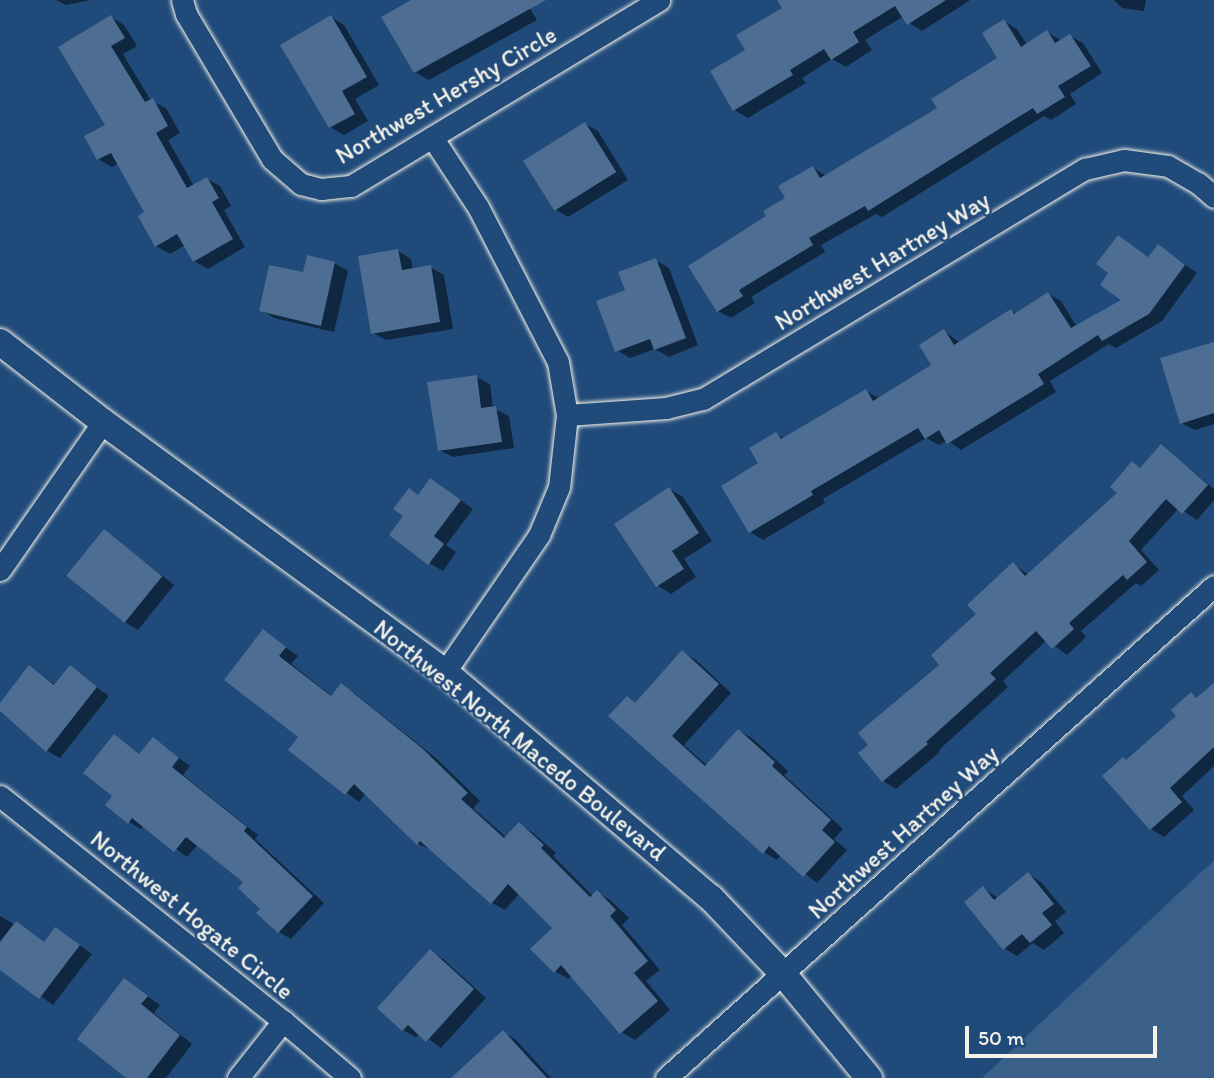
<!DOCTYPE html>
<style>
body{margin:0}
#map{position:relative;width:1214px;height:1078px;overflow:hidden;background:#1f4a7a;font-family:Itim,sans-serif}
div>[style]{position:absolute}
.green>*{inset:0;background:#3a5f88}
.shadow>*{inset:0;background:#0007}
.building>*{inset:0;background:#4d6e92;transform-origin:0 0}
.roads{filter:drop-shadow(0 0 2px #f4f1e8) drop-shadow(0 0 2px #f4f1e8)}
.minor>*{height:21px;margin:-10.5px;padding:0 10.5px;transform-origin:10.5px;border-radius:10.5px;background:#1f4a7a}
.tertiary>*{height:26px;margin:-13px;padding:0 13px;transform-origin:13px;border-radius:13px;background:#1f4a7a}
span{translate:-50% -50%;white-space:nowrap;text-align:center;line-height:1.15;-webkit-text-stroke:5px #1f4a7a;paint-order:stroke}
.street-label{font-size:24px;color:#f4f1e8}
.scale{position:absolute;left:965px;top:1026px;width:192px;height:32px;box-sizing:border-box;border:4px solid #f4f1e8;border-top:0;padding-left:9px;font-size:21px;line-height:24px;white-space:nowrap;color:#f4f1e8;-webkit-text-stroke:5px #1f4a7a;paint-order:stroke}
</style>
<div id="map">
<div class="green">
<i style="clip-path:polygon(1214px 861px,1214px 1078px,982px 1078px,1198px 875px)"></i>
</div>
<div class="shadow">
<i style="clip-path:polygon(56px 0,91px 0,66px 5px)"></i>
<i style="clip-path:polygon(414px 0,535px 0,527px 4px,537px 20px,429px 80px,415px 72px)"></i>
<i style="clip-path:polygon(789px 0,969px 0,969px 1px,922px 31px,909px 23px,904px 16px,865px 40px,872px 50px,846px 67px,832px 59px,802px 78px,806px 83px,748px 118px,734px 110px,747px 51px,785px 9px)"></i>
<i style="clip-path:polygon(1114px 0,1146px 0,1144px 11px,1122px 8px)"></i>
<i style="clip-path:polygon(111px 17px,124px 25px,137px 46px,123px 54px,151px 101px,166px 108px,180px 133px,168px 140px,194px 186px,207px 179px,220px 186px,231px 206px,224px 210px,245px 247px,208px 269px,194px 261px,185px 245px,170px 254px,156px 246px,147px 213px,119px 163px,112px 167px,98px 159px,108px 125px)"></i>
<i style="clip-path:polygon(331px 17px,344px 25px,379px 85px,355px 99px,368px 121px,344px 135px,330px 127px)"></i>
<i style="clip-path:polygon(1004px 21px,1017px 29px,1027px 45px,1047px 32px,1060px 40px,1070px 36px,1083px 43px,1102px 73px,1070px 94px,1076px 104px,1051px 120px,1044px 116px,882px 217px,876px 214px,821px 245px,825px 252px,751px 297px,755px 303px,731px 318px,718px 311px,769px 217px,813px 168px,827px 176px,939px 108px,1000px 59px)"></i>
<i style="clip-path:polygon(585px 124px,598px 131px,628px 180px,568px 217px,555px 209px)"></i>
<i style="clip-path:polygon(1118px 237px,1150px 258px,1158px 246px,1197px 273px,1162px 321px,1116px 348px,1109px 344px,1050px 381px,1056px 392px,961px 450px,947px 440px,939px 445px,926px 438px,823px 499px,825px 503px,763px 540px,750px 532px,761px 464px,776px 434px,785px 439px,866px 391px,880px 399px,934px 366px,944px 331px,960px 343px,1011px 311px,1017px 314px,1048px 294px,1061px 301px,1077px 327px,1124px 300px,1111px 272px)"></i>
<i style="clip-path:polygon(398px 251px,411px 259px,413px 270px,430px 267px,444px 275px,453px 329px,386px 340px,373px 333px)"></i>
<i style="clip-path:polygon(655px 260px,669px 268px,698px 345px,669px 357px,655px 349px,630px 358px,617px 350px,627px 291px)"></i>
<i style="clip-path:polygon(334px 263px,348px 271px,334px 332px,274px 318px,261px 310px,304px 274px)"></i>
<i style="clip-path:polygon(1214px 343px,1214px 424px,1195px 430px,1181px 423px)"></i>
<i style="clip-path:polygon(476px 377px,490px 384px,493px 408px,509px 416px,514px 448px,453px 457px,439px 450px)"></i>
<i style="clip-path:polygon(1161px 446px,1214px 489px,1214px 500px,1197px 520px,1179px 508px,1141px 550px,1159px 570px,1141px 586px,1136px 583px,1081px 631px,1086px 637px,1067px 655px,1047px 640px,1003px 681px,1008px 687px,939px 750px,940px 752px,896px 789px,883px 781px,942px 665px,1013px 564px,1029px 575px,1120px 493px,1133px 463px,1141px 468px)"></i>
<i style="clip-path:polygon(444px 488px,473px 509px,446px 545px,456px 552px,443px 571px,429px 563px,405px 515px,419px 496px)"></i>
<i style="clip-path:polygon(669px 489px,683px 497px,712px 541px,684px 559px,696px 577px,671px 594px,658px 586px,617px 524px)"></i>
<i style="clip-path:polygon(105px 531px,174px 585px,138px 630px,125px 622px)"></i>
<i style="clip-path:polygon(264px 632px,298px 656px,291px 664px,332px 696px,341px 685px,354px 693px,437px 759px,480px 801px,473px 808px,507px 838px,519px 824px,532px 832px,556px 853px,553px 856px,593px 896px,597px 892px,610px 900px,629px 918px,622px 925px,660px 970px,646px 981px,670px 1010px,635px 1040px,621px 1032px,572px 975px,568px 979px,555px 971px,554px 928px,520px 893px,505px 910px,492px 903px,432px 850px,418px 844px,366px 793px,359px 802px,290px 750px,301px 737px)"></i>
<i style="clip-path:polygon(683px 653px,696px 660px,731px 693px,684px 745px,708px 766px,739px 731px,752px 738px,788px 771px,784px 775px,843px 829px,834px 839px,847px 850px,817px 883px,781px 855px,777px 860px,764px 852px,627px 698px,636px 704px)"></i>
<i style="clip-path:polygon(30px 667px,56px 685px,70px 668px,109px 696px,60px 758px,47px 751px,0 709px)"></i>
<i style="clip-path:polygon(1214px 684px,1214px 766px,1182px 796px,1194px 810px,1164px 837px,1151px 829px,1126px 761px,1178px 716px,1191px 694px,1199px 699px)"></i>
<i style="clip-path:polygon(114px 736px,141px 755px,153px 739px,190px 766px,183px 775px,258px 835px,255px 839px,324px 903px,291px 939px,279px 932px,246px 882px,198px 844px,187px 857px,144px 825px,141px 829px,129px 822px,114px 796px)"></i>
<i style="clip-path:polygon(1028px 874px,1041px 882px,1066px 912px,1055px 921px,1064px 933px,1044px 950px,1033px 943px,1017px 956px,1004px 948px,983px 888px,998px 898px)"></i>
<i style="clip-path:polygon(0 916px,45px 943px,56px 929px,92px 954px,53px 1005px,0 967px)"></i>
<i style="clip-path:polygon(430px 951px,443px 959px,486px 998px,441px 1048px,420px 1033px,416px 1037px,403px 1030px)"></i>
<i style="clip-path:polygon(125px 980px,160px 1005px,154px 1013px,192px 1044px,166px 1078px,129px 1078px)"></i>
<i style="clip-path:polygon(503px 1032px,516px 1040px,551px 1078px,453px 1078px)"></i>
</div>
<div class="building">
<i style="clip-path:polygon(411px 0,546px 0,414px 73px,381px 17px)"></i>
<i style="clip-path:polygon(777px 0,946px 0,907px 25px,895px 6px,853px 32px,859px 42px,831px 60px,824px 49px,790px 70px,793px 75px,733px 111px,710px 71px,745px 50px,736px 35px,782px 8px)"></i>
<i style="clip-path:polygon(111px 15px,125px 38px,111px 46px,145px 102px,153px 98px,168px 126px,156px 133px,187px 188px,207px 177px,219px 198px,212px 202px,233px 239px,193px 262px,177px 234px,155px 247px,138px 216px,144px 212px,111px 153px,97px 160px,84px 136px,105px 125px,58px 47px)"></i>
<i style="clip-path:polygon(331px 15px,367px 77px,342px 91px,355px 114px,329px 128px,280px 45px)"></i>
<i style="clip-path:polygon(1004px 19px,1021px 47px,1047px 30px,1055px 43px,1070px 34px,1091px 66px,1058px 86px,1065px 97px,1037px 114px,1033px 108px,868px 211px,865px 206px,809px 238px,813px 245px,739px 290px,743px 296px,717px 312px,688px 266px,766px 216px,763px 211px,785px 198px,778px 186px,813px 166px,820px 178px,937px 108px,931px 99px,997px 58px,982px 33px)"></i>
<i style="left:585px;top:122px;width:59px;height:73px;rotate:58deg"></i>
<i style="clip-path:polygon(1118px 235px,1148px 257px,1158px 244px,1185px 265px,1149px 314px,1102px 341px,1098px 335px,1038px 374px,1044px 384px,947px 444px,939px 430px,925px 439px,918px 428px,811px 491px,813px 495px,749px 533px,721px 486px,758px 463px,749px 448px,776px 432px,781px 439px,866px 389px,873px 401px,931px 365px,919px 345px,944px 329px,954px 345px,1011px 309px,1014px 314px,1048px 292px,1071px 328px,1121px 300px,1100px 285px,1108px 273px,1096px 264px)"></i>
<i style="clip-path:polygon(398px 249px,402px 270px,431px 265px,440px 322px,371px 334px,358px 256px)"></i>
<i style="clip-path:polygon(307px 255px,335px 262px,321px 326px,259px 311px,269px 265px,303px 272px)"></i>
<i style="clip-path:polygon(656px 258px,686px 338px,654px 350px,650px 339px,615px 352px,596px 301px,625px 290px,618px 272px)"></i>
<i style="clip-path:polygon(1214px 342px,1214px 413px,1180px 424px,1160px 358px)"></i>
<i style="clip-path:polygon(477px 375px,481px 408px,496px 406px,502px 442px,438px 451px,427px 382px)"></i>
<i style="clip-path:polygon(1161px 444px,1208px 485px,1182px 514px,1166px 499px,1129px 541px,1147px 562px,1127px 580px,1123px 575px,1069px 623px,1074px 629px,1052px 649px,1036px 631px,990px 673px,996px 679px,926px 742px,928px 744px,882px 782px,858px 753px,868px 745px,858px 733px,939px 665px,931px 655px,976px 614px,967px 605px,1013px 562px,1025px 576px,1117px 493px,1110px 487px,1132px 461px,1140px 468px)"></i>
<i style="clip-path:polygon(430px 478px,461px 500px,434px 536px,444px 544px,428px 565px,389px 535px,403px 516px,393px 509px,409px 488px,418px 495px)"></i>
<i style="clip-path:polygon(669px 487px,699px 533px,672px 551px,684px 569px,656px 587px,614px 524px)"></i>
<i style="left:104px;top:529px;width:75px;height:60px;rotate:39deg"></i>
<i style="clip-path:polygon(263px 629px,286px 647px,279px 656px,331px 696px,341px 683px,423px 749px,468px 793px,461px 799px,504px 838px,519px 822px,544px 845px,541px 848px,590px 897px,597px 890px,616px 910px,610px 916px,648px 961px,634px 973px,658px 1001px,620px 1034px,561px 965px,554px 973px,530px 949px,552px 928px,508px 884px,491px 904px,420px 841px,417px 845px,354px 784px,345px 795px,288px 750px,298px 737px,224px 680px)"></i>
<i style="clip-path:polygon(682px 650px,719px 684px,672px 736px,705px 766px,738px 729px,775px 762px,772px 766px,831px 820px,822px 830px,835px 842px,803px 877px,769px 846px,763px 854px,608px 716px,627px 696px,635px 703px)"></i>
<i style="clip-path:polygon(29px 665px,54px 685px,70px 665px,97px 687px,46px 752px,0 711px,0 703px)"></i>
<i style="clip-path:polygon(1214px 683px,1214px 747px,1170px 788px,1182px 802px,1150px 830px,1102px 776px,1123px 757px,1126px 760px,1176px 716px,1171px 710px,1191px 692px,1196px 698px)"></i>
<i style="clip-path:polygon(114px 734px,139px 754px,153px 737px,179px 758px,172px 767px,247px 827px,244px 831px,313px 896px,278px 933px,256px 913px,260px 909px,238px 888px,243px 882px,186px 837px,174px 852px,132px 818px,128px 824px,105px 805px,112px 796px,83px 773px)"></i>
<i style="clip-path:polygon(1028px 872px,1054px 904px,1042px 913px,1052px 925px,1030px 943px,1022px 934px,1003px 950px,964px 902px,983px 886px,994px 900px)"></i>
<i style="clip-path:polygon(16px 921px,44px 942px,55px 927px,80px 945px,39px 999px,0 970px,0 942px)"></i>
<i style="clip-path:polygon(430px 949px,474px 989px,426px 1042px,408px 1025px,402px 1031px,377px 1008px)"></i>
<i style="clip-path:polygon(124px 978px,148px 996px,141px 1004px,180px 1035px,147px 1078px,126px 1078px,77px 1039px)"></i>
<i style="clip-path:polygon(503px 1030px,547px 1078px,451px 1078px)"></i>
</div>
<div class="roads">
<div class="minor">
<i style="left:182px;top:0;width:15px;rotate:74deg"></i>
<i style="left:186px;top:14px;width:169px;rotate:59.3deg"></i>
<i style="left:272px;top:159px;width:38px;rotate:41deg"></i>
<i style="left:301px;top:184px;width:21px;rotate:14deg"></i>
<i style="left:321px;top:189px;width:30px;rotate:-6deg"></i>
<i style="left:351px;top:186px;width:360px;rotate:-31.1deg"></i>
<i style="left:432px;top:137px;width:84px;rotate:56.7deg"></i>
<i style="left:478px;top:207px;width:174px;rotate:62.7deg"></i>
<i style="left:558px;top:362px;width:54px;rotate:80.4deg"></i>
<i style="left:567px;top:415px;width:72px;rotate:96.3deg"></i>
<i style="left:559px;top:487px;width:52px;rotate:112.6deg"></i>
<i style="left:539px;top:535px;width:166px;rotate:124.5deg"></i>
<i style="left:567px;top:415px;width:99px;rotate:-4deg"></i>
<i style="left:666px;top:408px;width:38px;rotate:-14deg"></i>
<i style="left:703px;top:399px;width:446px;rotate:-31.1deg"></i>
<i style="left:1085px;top:169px;width:40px;rotate:-13deg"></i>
<i style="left:1124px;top:160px;width:44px;rotate:7.8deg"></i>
<i style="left:1168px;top:166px;width:34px;rotate:30deg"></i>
<i style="left:1198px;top:183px;width:21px;rotate:41deg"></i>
<i style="left:0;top:570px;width:180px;rotate:-55.2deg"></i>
<i style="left:0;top:796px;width:362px;rotate:38.5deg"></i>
<i style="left:283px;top:1021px;width:88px;rotate:40.4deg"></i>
<i style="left:238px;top:1078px;width:73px;rotate:-51.7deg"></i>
<i style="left:666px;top:1078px;width:736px;rotate:-41.92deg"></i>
</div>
<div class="tertiary">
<i style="left:0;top:342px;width:130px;rotate:37.8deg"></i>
<i style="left:103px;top:422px;width:424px;rotate:36.2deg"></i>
<i style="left:445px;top:672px;width:349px;rotate:40.4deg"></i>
<i style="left:711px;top:898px;width:106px;rotate:46.5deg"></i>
<i style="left:784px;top:975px;width:134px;rotate:50.5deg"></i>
</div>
</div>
<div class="street-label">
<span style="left:446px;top:95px;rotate:-30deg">Northwest Hershy Circle</span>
<span style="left:882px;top:261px;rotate:-31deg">Northwest Hartney Way</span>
<span style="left:520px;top:740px;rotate:39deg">Northwest North Macedo Boulevard</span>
<span style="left:903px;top:832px;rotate:-42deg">Northwest Hartney Way</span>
<span style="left:192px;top:915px;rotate:39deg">Northwest Hogate Circle</span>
</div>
<div class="scale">50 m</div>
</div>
